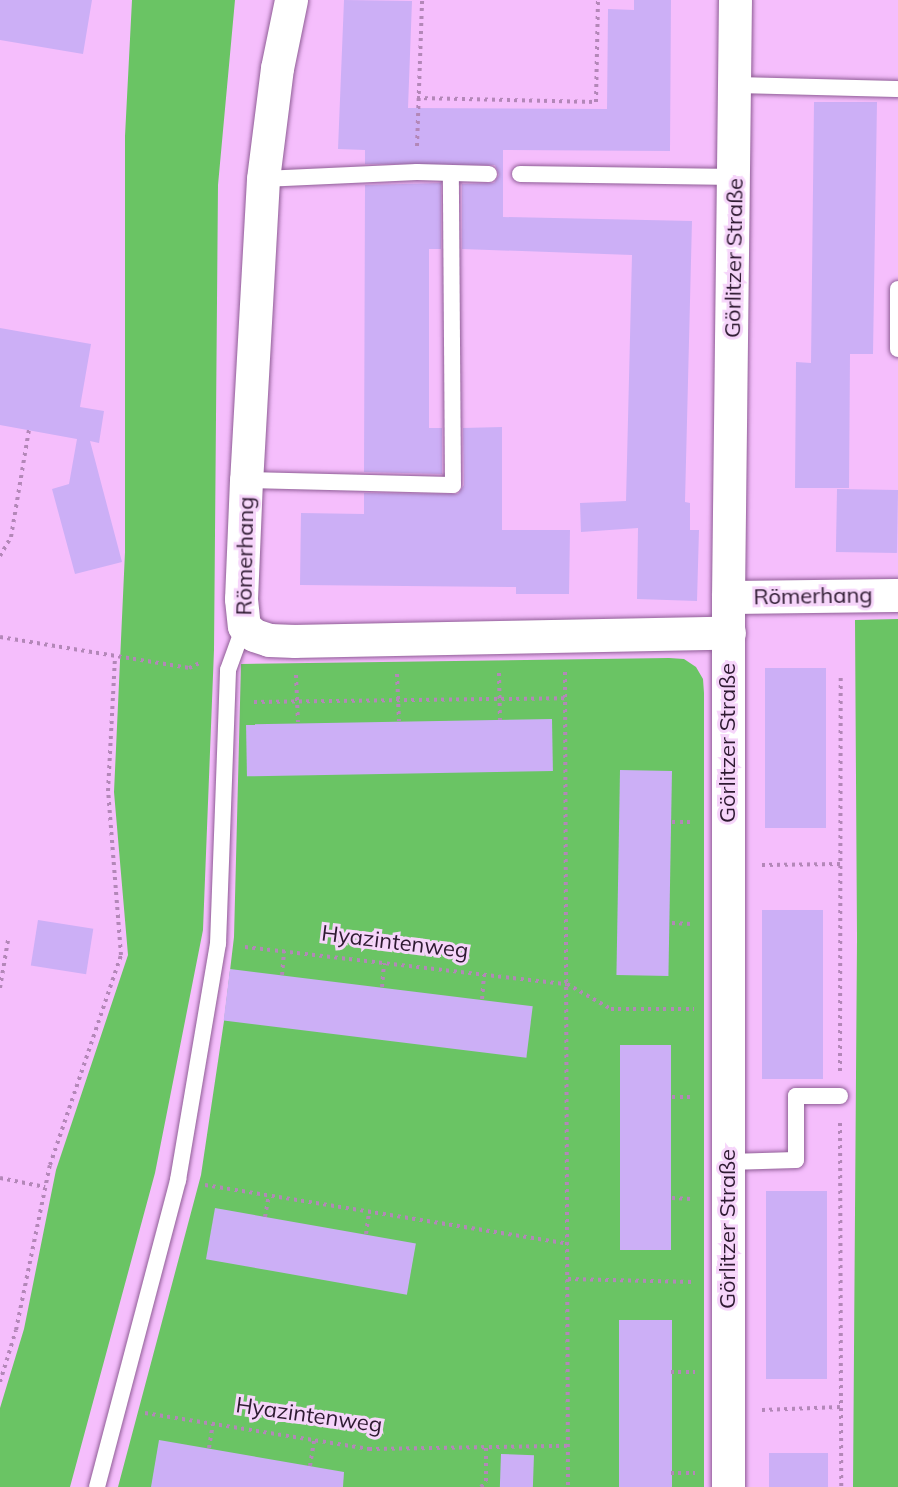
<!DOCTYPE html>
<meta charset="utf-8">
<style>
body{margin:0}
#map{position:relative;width:898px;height:1487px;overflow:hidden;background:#f5befc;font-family:Mulish,sans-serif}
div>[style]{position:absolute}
.green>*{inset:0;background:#6ac464}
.building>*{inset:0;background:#ccaff6;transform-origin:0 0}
.path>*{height:4px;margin-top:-2px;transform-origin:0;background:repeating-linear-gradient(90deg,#b387b8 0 3px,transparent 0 7.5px)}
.roads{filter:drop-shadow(0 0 2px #8f5d96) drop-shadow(0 0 2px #8f5d96)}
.lane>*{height:16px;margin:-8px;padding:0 8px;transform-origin:8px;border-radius:8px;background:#fff}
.street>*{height:33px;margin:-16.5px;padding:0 16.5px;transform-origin:16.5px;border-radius:16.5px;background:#fff}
span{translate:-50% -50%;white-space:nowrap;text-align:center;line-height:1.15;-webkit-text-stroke:6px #f6d5fa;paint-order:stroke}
.street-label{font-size:22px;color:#2e1a31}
</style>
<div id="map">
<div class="green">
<i style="clip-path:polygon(132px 0,235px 0,218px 185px,214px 650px,203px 930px,155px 1173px,70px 1487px,0 1487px,0 1408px,24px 1329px,56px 1170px,128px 955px,114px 792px,125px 552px,125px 136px)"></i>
<i style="clip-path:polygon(898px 619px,898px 1487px,853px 1487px,857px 938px,855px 620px)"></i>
<i style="clip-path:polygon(669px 658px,684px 659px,696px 667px,703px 679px,704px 693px,704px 1487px,118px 1487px,201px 1175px,224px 1021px,234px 937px,241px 664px)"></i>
</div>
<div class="building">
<i style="clip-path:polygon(0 0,92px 0,83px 54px,0 40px)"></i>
<i style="clip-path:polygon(344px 0,412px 1px,408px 108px,607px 109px,608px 9px,634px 10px,634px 0,671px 0,670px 151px,503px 150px,503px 217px,692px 221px,685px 502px,690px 503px,690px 530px,699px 530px,697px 601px,637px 599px,638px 528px,581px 532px,580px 503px,626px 501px,632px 255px,462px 249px,462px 184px,494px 183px,499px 175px,495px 165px,365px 164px,365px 150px,338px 149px)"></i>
<i style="clip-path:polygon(814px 102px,877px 102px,873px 354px,850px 354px,849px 488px,795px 488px,796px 362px,811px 363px)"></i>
<i style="clip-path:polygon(441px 183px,441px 249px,429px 249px,429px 428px,442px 428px,442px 474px,364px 472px,365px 185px)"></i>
<i style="clip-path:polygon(0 328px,91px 344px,80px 407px,104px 411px,99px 443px,90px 441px,122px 562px,75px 574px,52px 489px,69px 484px,77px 439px,0 425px)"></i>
<i style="clip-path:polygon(502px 427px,502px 530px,570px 530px,569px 594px,516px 594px,516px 587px,300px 585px,301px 513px,364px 514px,364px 493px,458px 494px,464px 485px,463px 428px)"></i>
<i style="left:837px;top:489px;width:61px;height:63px;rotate:1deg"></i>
<i style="left:765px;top:668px;width:61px;height:160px"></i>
<i style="left:552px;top:719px;width:52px;height:306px;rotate:89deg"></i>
<i style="left:620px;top:770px;width:52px;height:205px;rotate:1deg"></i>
<i style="left:762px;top:910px;width:61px;height:169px"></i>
<i style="left:38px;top:920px;width:56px;height:46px;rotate:9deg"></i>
<i style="left:230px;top:969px;width:305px;height:52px;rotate:7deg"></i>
<i style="left:620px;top:1045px;width:51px;height:205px"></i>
<i style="left:766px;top:1191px;width:61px;height:188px"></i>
<i style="left:215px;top:1208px;width:204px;height:52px;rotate:10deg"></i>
<i style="left:619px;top:1320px;width:53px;height:167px"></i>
<i style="clip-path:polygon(159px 1440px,344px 1472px,343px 1487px,151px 1487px)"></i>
<i style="left:769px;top:1453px;width:59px;height:34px"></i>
<i style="left:501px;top:1454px;width:33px;height:33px;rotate:2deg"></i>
</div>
<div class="path">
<i style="left:417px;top:98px;width:179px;rotate:1.3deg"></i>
<i style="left:596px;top:102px;width:102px;rotate:-88.9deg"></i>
<i style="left:417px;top:146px;width:146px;rotate:-88deg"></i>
<i style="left:0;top:556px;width:22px;rotate:-60deg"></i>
<i style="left:11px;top:537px;width:109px;rotate:-80.5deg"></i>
<i style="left:0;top:637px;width:192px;rotate:9.3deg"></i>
<i style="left:189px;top:668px;width:14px;rotate:-25deg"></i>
<i style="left:565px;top:672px;width:815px;rotate:89.79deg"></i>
<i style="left:499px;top:673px;width:47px;rotate:88.8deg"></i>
<i style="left:397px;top:674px;width:47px;rotate:87.6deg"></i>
<i style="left:296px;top:675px;width:47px;rotate:87.6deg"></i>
<i style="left:254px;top:702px;width:311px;rotate:-0.7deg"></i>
<i style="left:672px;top:822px;width:20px"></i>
<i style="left:762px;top:865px;width:79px;rotate:-0.7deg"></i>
<i style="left:672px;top:923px;width:20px;rotate:3deg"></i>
<i style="left:245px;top:947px;width:324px;rotate:6.6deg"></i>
<i style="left:567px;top:984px;width:51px;rotate:29.6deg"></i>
<i style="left:611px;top:1009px;width:83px"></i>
<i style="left:282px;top:975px;width:24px;rotate:-85deg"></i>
<i style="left:382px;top:987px;width:24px;rotate:-85deg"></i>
<i style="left:0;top:988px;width:49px;rotate:-80.5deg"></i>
<i style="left:482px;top:999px;width:24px;rotate:-85deg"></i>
<i style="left:840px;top:1071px;width:393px;rotate:-89.9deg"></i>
<i style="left:672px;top:1097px;width:20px"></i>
<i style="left:840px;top:1123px;width:364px;rotate:89.8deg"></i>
<i style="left:0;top:1178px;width:46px;rotate:11.3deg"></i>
<i style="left:205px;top:1185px;width:368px;rotate:9.2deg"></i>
<i style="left:672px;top:1198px;width:20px;rotate:3deg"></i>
<i style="left:265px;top:1217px;width:22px;rotate:-80deg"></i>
<i style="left:366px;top:1234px;width:22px;rotate:-82deg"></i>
<i style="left:568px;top:1279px;width:125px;rotate:1.4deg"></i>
<i style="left:671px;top:1372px;width:24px"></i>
<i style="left:0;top:1382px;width:54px;rotate:-72.9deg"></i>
<i style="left:16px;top:1330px;width:168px;rotate:-78.4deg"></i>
<i style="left:50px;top:1165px;width:222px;rotate:-71.3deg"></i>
<i style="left:121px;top:955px;width:165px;rotate:-94.5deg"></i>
<i style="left:108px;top:791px;width:134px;rotate:-87deg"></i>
<i style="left:762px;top:1410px;width:78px;rotate:-2.2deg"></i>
<i style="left:145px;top:1413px;width:227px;rotate:9.1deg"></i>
<i style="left:369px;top:1449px;width:200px;rotate:-0.9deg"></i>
<i style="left:209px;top:1448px;width:24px;rotate:-81deg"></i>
<i style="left:310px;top:1466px;width:26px;rotate:-81deg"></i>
<i style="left:671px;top:1473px;width:24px"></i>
<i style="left:481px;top:1487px;width:8px;rotate:-50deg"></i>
<i style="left:486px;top:1481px;width:34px;rotate:-90deg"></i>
</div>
<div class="roads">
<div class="lane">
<i style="left:735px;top:85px;width:163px;rotate:1.4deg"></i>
<i style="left:520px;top:174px;width:216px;rotate:0.8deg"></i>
<i style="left:263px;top:179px;width:154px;rotate:-2.6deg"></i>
<i style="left:417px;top:172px;width:72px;rotate:1.6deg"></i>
<i style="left:898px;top:289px;width:60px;rotate:90deg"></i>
<i style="left:246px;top:480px;width:207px;rotate:1.4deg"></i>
<i style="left:453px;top:485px;width:311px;rotate:-90.4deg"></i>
<i style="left:729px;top:1162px;width:67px;rotate:-1.7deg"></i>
<i style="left:796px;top:1160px;width:64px;rotate:-90deg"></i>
<i style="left:796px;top:1096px;width:44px"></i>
<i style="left:97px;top:1487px;width:318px;rotate:-75.2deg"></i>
<i style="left:178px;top:1180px;width:239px;rotate:-80.4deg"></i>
<i style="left:218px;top:944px;width:274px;rotate:-87.9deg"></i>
<i style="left:228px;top:670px;width:47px;rotate:-70deg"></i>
</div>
<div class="street">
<i style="left:291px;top:0;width:69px;rotate:101.6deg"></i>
<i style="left:277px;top:68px;width:112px;rotate:97.2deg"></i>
<i style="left:263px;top:179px;width:301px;rotate:93.2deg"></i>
<i style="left:246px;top:480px;width:119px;rotate:92.4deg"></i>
<i style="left:241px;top:599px;width:27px;rotate:84deg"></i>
<i style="left:244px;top:626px;width:13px;rotate:42deg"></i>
<i style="left:254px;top:635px;width:16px;rotate:18deg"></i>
<i style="left:269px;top:640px;width:26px;rotate:2deg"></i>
<i style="left:295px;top:641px;width:434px;rotate:-1.1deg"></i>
<i style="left:728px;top:597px;width:170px;rotate:-0.7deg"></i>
<i style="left:728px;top:1487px;width:890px;rotate:-90deg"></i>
<i style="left:728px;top:597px;width:597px;rotate:-89.33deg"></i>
</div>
</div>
<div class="street-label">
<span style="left:734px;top:258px;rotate:-89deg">Görlitzer Straße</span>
<span style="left:245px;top:556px;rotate:-89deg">Römerhang</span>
<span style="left:813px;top:596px;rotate:-1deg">Römerhang</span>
<span style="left:728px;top:743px;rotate:-90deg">Görlitzer Straße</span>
<span style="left:395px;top:942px;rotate:7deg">Hyazintenweg</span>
<span style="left:728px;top:1229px;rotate:-90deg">Görlitzer Straße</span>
<span style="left:309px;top:1415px;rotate:8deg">Hyazintenweg</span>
</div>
</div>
